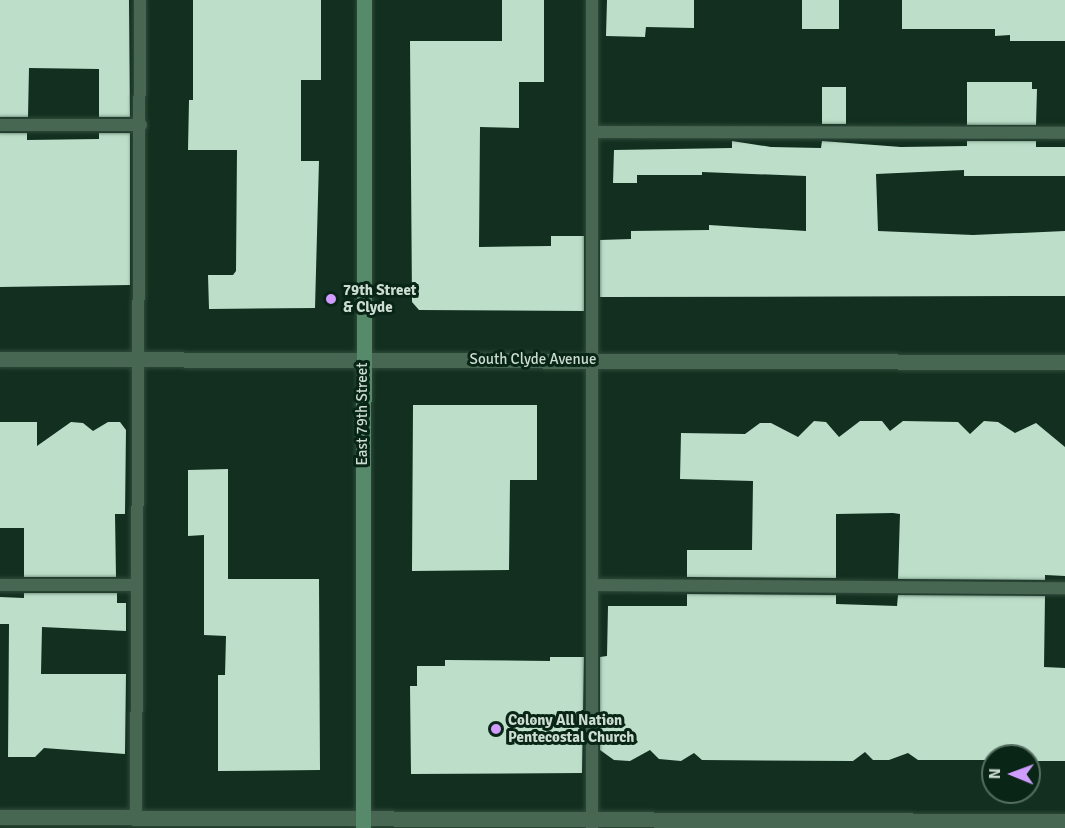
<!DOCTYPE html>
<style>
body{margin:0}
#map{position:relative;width:1065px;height:828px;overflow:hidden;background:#122f1f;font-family:Signika,sans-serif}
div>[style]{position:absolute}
.building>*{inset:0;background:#bddfc9;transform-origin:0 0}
.roads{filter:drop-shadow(0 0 2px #304b3b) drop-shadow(0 0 2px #304b3b)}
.service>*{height:12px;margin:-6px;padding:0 6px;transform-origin:6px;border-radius:6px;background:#476753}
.minor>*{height:15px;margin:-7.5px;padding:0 7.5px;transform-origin:7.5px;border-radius:7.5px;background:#476753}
.secondary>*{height:15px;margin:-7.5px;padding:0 7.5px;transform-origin:7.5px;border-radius:7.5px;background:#568a6b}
.dots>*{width:16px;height:16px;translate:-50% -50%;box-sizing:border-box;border:3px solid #082516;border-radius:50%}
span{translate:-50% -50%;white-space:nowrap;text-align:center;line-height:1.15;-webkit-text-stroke:6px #082516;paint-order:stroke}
.poi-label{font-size:15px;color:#ccdcd1;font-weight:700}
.left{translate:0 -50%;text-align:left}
.street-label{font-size:15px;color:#ccdcd1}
.north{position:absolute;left:981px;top:744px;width:60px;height:60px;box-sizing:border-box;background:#082516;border:2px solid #566e61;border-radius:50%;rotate:271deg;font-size:16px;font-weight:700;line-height:24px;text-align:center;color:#ccdcd1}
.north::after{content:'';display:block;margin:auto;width:21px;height:27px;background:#d09dff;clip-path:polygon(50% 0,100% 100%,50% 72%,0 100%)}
</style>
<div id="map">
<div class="building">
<i style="clip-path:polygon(0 0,129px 0,130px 117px,99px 117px,99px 69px,29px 68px,28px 117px,0 117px)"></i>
<i style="clip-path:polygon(193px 0,321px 0,321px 80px,301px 80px,301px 161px,319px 161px,315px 308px,209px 309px,208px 275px,233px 275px,236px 271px,237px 150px,188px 150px,189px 100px,193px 100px)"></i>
<i style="clip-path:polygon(502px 0,544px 0,544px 82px,519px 82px,519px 128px,480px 127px,479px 247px,551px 246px,551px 236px,584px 236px,584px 311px,419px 310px,412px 302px,410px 41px,502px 41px)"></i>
<i style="clip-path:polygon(607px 0,694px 0,694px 28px,646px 27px,645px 37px,606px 36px)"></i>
<i style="left:802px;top:0;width:37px;height:29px"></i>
<i style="clip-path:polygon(902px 0,1065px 0,1065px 41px,1010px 41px,1010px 35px,995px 36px,995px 29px,902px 29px)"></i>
<i style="clip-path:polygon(967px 82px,1032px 82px,1032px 89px,1037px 89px,1036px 125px,967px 125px)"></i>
<i style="left:822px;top:87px;width:24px;height:37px"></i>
<i style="clip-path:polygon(0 133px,27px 133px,27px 140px,99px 139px,99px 133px,130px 133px,130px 285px,0 287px)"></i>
<i style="clip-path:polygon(732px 141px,771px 147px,821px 148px,822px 141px,901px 147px,967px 146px,967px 141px,1036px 141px,1036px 147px,1065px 147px,1065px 176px,964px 176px,964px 170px,876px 174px,878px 231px,973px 235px,1065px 231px,1065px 296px,600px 297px,600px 240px,631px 239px,631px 231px,709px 230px,709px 225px,806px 231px,806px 176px,702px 172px,702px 175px,637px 175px,637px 183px,613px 183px,614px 150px,732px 148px)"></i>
<i style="clip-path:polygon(413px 405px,537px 405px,537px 480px,510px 480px,509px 570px,412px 571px)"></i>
<i style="clip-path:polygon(814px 421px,826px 422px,839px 437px,860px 421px,882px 421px,890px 431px,903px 421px,958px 422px,970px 434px,984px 421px,998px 422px,1015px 433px,1036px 423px,1065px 447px,1065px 576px,1045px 575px,1045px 580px,898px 579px,900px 514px,893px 513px,836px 514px,836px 578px,687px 577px,687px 550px,752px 550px,753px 481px,680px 479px,681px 433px,745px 434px,760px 423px,771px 423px,798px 437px)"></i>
<i style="clip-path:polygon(0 422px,37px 422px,37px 446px,71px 422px,83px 423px,93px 431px,108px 422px,120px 422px,126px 430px,125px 514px,115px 514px,116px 577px,24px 577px,24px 528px,0 528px)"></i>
<i style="clip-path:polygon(228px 469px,228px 579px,319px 579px,320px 770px,218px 771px,218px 675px,225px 675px,226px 636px,204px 635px,204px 535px,188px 536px,188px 470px)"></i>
<i style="clip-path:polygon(24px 593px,117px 593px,117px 603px,126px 603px,126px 631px,42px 627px,41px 674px,126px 674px,125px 754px,44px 748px,35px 757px,8px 757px,9px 624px,0 624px,0 597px,24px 598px)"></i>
<i style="clip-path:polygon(687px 594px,836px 595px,836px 604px,897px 606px,898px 595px,1045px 596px,1044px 667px,1065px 668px,1065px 761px,1029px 761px,1029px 756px,993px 756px,993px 760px,918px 760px,908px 753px,889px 760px,873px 760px,865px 752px,853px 761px,702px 760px,694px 753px,681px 761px,659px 759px,650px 750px,630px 761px,614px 760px,600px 750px,600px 657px,607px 656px,608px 606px,687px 606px)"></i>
<i style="clip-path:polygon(550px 657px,584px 657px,582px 773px,411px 774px,410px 686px,417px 686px,417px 666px,445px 666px,445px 660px,550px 661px)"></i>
</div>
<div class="roads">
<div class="service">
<i style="left:592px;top:0;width:828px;rotate:90deg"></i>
<i style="left:0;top:125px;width:141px"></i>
<i style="left:592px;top:132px;width:473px;rotate:0.1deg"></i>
<i style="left:0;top:585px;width:137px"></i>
<i style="left:592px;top:585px;width:473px;rotate:0.4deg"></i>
<i style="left:136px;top:817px;width:817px;rotate:-89.72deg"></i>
</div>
<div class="minor">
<i style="left:0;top:359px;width:1065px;rotate:0.16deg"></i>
<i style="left:0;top:817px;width:1065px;rotate:0.22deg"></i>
</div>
<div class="secondary">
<i style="left:363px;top:828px;width:828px;rotate:-89.93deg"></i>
</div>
</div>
<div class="dots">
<i style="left:331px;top:299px;background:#d09dff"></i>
<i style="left:496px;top:729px;background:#d09dff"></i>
</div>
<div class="poi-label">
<span class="left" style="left:343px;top:299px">79th Street<br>&amp; Clyde</span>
<span class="left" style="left:508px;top:729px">Colony All Nation<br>Pentecostal Church</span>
</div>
<div class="street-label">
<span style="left:533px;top:360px">South Clyde Avenue</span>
<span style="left:363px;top:414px;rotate:-90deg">East 79th Street</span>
</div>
<div class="north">N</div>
</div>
